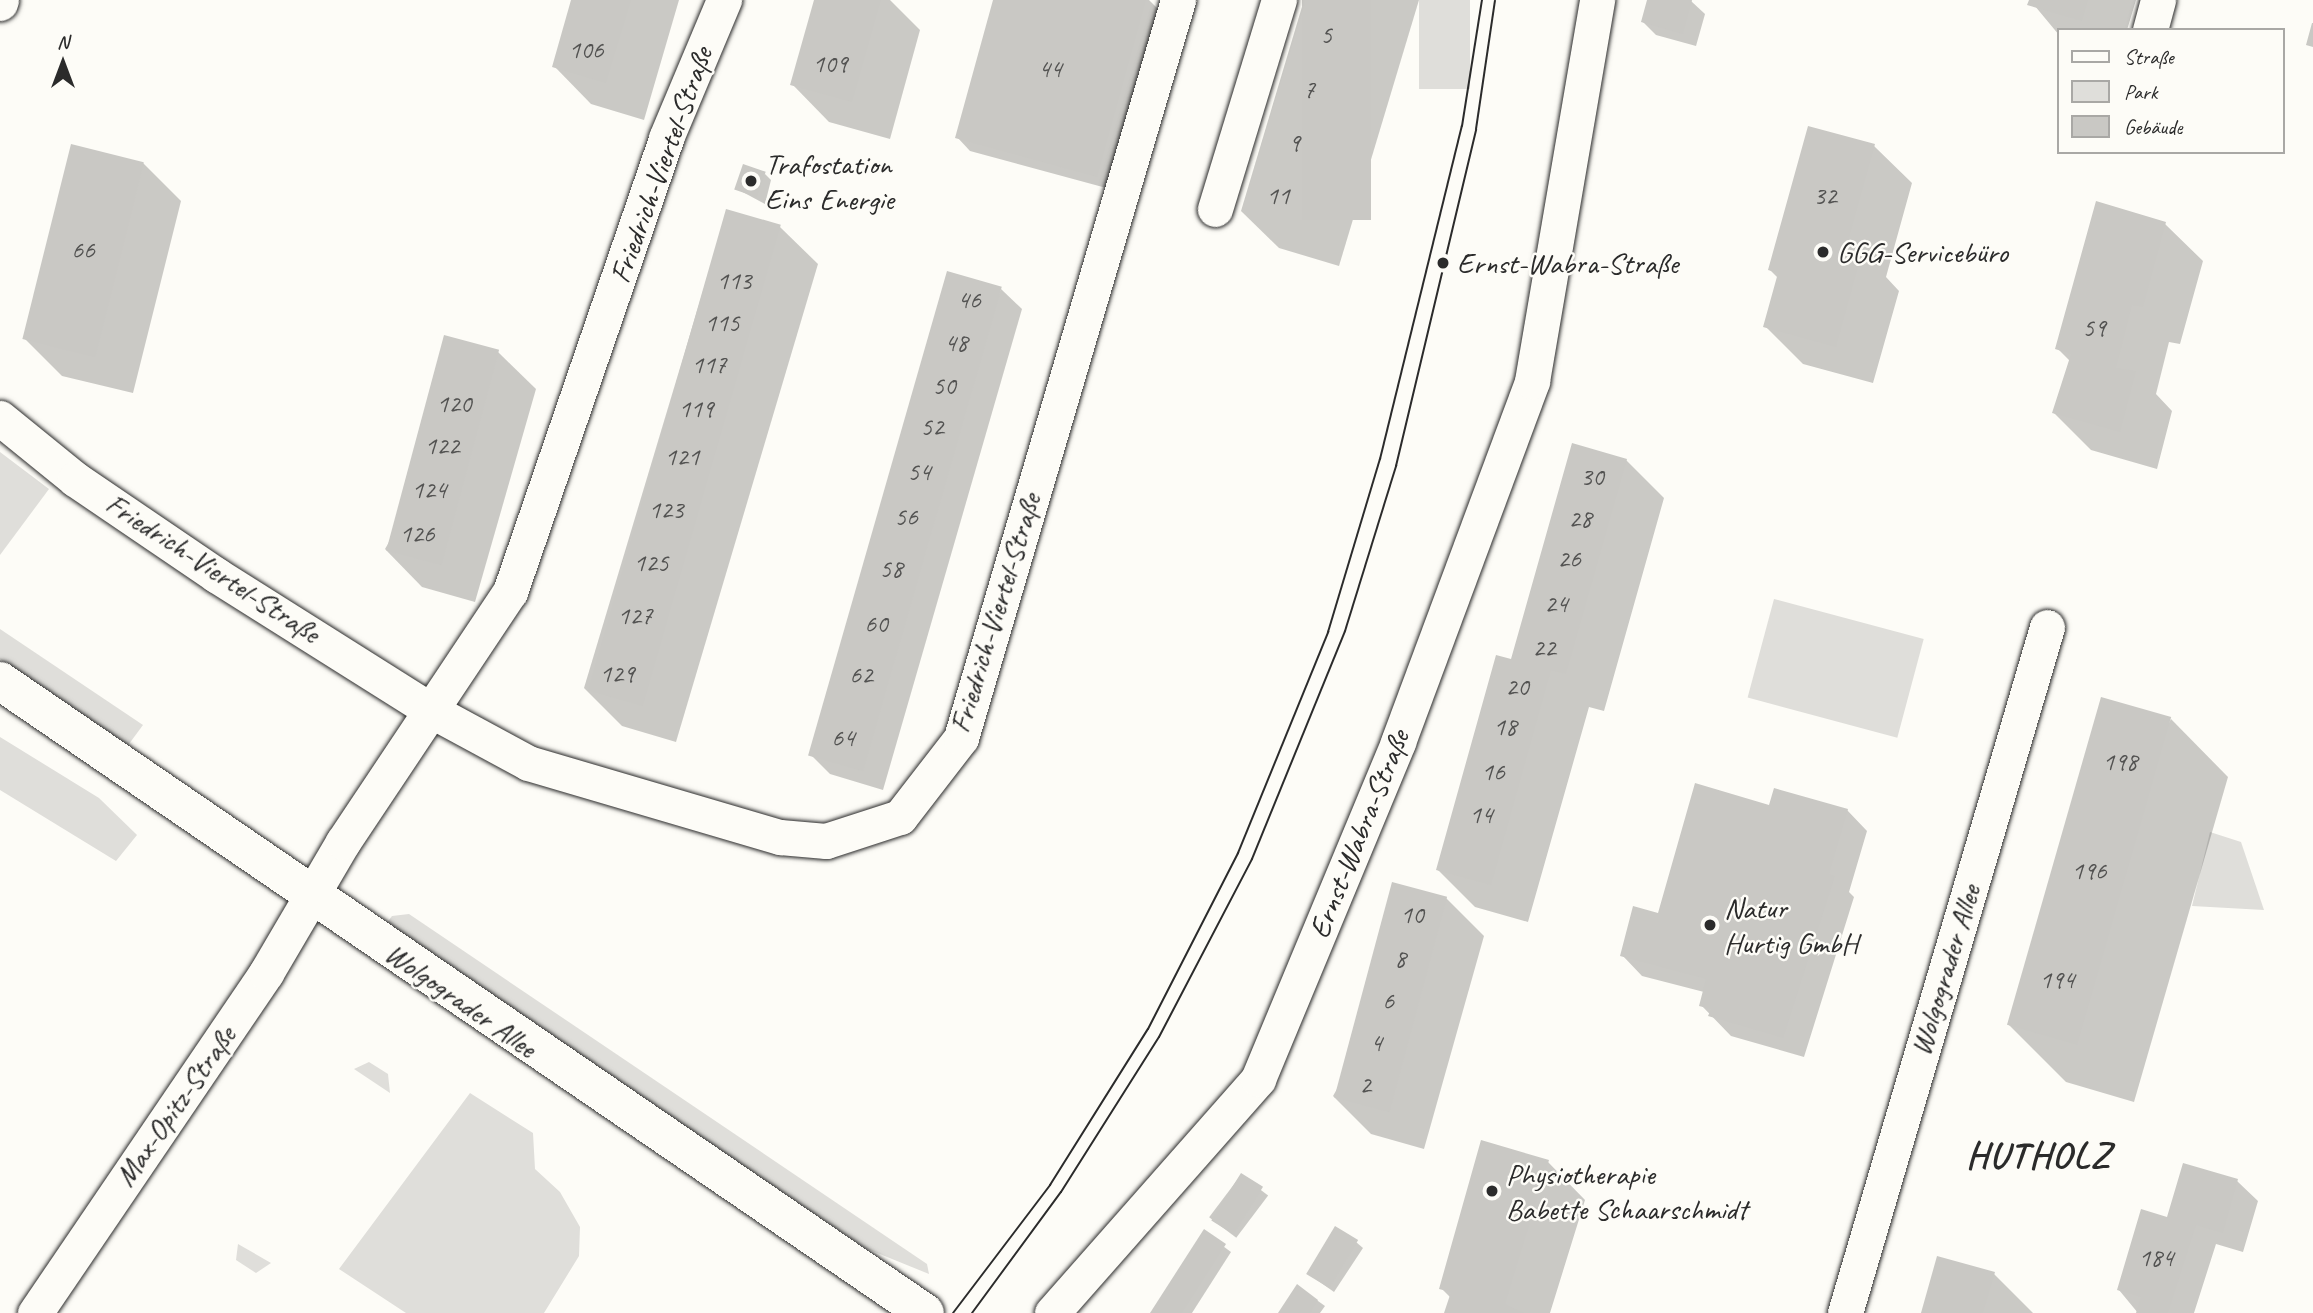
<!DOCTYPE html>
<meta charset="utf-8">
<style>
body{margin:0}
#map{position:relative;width:2313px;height:1313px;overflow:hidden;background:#fdfcf7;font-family:Caveat,sans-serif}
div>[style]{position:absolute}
.green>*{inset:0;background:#dfdeda;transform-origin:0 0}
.shadow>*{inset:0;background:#0003;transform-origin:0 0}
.building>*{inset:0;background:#c9c8c4;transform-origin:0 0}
.roads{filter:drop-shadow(0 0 2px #2b2b2b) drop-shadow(0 0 2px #2b2b2b)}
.street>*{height:35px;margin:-17.5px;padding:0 17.5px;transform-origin:17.5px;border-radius:17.5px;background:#fdfcf7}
.secondary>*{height:38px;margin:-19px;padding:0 19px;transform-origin:19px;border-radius:19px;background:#fdfcf7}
.tram>*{height:2px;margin:-1px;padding:0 1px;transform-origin:1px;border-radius:1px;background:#2b2b2b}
.dots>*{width:19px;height:19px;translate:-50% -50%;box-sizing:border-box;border:4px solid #fdfcf7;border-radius:50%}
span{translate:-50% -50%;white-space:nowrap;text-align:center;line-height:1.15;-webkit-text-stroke:5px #fdfcf7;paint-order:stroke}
.number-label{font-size:26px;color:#525251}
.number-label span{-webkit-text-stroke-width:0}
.poi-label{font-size:30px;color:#2b2b2b}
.left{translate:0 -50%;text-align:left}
.street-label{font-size:30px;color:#2b2b2b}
.district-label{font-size:37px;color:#2b2b2b;font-weight:700;letter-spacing:2px}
.legend{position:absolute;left:2057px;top:28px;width:228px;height:126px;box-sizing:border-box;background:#fdfcf7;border:2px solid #a9a8a5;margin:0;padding:9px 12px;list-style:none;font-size:21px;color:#2b2b2b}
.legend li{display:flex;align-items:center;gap:14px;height:35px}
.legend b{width:35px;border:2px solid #a9a8a5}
.north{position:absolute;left:28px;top:28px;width:70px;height:70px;-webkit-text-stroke:5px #fdfcf7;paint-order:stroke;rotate:0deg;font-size:19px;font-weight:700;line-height:28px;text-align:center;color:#2b2b2b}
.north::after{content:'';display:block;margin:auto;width:24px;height:32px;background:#2b2b2b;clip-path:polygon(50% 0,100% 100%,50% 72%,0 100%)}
</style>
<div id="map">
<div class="green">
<i style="left:1419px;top:0;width:51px;height:89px"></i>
<i style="clip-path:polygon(0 452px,49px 489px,0 555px)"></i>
<i style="left:1774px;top:599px;width:155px;height:102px;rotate:15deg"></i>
<i style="clip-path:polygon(0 629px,143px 725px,126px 748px,0 659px)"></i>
<i style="clip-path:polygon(0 737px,99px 798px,137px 835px,116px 861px,0 790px)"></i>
<i style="clip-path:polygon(2210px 832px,2241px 842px,2264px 910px,2192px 906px)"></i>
<i style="clip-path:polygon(409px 914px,927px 1264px,929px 1274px,865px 1248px,386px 924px,392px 916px)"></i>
<i style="clip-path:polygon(369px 1062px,388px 1074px,390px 1093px,354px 1069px)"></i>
<i style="clip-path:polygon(470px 1093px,533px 1133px,535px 1169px,560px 1192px,580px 1227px,579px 1256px,544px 1313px,406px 1313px,339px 1269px)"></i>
<i style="clip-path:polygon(238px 1244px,271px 1263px,256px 1273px,236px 1260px)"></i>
</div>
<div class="shadow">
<i style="clip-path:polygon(573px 0,679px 0,644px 120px,591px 104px,554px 66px)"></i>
<i style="clip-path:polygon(816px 0,890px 0,920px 30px,890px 139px,829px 122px,792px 84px)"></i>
<i style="clip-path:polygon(995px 0,1149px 0,1160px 11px,1110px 189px,970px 151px,957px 137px)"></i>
<i style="clip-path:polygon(1304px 0,1419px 0,1339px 266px,1279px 248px,1241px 211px)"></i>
<i style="clip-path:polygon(1649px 0,1691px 1px,1705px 14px,1696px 46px,1656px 35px,1643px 22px)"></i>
<i style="clip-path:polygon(2030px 0,2136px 0,2127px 30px,2059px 30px,2059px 35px)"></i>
<i style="clip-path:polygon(1874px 146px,1912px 183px,1886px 277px,1899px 291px,1873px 383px,1803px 364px,1765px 326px,1778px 278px,1770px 270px)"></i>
<i style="clip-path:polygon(143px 163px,181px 201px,133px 393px,62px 376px,24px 338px)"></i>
<i style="clip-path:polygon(765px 174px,771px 180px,765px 204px,737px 189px)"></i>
<i style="clip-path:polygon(727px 211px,780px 227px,818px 264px,676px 742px,622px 726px,584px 688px)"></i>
<i style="clip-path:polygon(2165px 224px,2203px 261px,2180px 344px,2169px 342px,2156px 394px,2172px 411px,2157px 469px,2091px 450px,2054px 413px,2070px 361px,2057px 348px)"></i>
<i style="clip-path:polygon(1001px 289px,1022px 309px,883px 790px,830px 774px,810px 754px)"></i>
<i style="clip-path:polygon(498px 352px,536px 389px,475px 602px,422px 587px,385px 549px)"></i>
<i style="clip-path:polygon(1626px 460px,1664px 498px,1604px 711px,1589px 707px,1528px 922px,1475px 907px,1437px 869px,1512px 661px)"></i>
<i style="clip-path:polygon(2171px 719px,2228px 777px,2134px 1102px,2066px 1082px,2008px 1024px)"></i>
<i style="clip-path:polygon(1770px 807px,1847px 810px,1867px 831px,1849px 892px,1854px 897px,1804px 1057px,1731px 1036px,1701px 1005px,1704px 992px,1642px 976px,1622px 955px)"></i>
<i style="clip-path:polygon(1446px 898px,1484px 936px,1424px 1149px,1371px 1134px,1333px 1096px)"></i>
<i style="clip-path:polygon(1548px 1162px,1585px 1200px,1550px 1313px,1446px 1313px,1451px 1298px,1441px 1288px)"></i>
<i style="left:1241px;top:1175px;width:34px;height:53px;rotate:37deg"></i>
<i style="clip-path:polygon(2237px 1181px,2258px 1201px,2243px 1252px,2216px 1244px,2194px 1313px,2138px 1313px,2119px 1290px,2168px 1219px)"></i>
<i style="clip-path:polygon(1204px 1232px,1231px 1252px,1192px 1313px,1152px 1313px)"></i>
<i style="clip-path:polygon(1356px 1242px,1363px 1248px,1334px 1292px,1307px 1273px)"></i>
<i style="clip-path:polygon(1994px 1274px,2033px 1313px,1922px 1313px)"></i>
<i style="clip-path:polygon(1297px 1286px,1325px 1306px,1320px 1313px,1280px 1313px)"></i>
</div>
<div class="building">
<i style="clip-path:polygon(571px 0,631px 0,606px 83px,552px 67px)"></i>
<i style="clip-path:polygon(814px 0,881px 0,852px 102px,790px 85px)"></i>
<i style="clip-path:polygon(993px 0,1146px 0,1097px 177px,955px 138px)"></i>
<i style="left:1302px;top:0;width:69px;height:220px"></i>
<i style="clip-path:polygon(1647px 0,1692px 0,1683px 34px,1641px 22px)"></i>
<i style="clip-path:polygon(2029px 0,2088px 0,2082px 21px,2027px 5px)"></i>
<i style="clip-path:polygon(2312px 23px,2313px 23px,2313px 47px,2306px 45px)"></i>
<i style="clip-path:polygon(1808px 126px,1875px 144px,1846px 248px,1862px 252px,1836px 347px,1763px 327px,1778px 273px,1768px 270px)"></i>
<i style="left:71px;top:144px;width:75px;height:201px;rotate:14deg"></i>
<i style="left:743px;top:164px;width:24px;height:27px;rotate:19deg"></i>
<i style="clip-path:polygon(2096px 201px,2166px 222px,2143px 307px,2132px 305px,2116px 368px,2136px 371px,2120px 432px,2052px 413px,2071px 354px,2055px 349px)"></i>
<i style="left:726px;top:209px;width:57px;height:501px;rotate:16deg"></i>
<i style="left:947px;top:271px;width:57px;height:504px;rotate:16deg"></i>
<i style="left:444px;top:335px;width:57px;height:223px;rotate:15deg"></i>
<i style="clip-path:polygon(1572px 443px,1627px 459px,1566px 674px,1551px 670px,1491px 885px,1436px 870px,1496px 655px,1511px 659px)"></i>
<i style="left:2101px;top:697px;width:73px;height:341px;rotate:16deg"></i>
<i style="clip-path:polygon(1695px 783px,1769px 805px,1774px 788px,1848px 809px,1829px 874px,1835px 876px,1783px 1038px,1708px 1016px,1711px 1009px,1699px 1006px,1706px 979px,1620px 956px,1633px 906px,1658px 913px)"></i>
<i style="left:1392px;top:882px;width:57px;height:223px;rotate:15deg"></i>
<i style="clip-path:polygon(1481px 1140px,1549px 1160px,1505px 1304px,1524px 1313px,1444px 1313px,1451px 1292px,1439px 1289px)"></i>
<i style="clip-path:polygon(2183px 1163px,2238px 1179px,2223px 1233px,2196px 1225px,2168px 1313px,2136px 1313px,2141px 1297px,2117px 1290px,2141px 1209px,2167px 1217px)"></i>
<i style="left:1241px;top:1173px;width:26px;height:56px;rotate:32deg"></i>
<i style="left:1335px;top:1226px;width:27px;height:56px;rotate:31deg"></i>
<i style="clip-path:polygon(1204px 1229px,1226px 1244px,1182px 1313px,1150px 1313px)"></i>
<i style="clip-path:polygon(1937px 1256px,1995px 1272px,1983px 1313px,1921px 1313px)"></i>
<i style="clip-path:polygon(1297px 1284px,1318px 1300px,1310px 1313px,1278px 1313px)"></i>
</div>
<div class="roads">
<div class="street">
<i style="left:0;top:3px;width:3px;rotate:-72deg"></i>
<i style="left:2150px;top:30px;width:31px;rotate:-75deg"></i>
<i style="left:1215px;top:209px;width:219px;rotate:-73deg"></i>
<i style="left:0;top:418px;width:97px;rotate:39.1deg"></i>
<i style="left:75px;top:479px;width:171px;rotate:34.2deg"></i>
<i style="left:216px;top:575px;width:255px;rotate:32.2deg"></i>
<i style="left:432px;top:711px;width:109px;rotate:28.4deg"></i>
<i style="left:528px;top:763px;width:263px;rotate:16.4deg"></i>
<i style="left:780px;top:837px;width:46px;rotate:5deg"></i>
<i style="left:826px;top:841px;width:78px;rotate:-18deg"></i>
<i style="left:900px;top:817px;width:100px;rotate:-52.3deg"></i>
<i style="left:961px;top:738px;width:769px;rotate:-73.61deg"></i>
<i style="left:35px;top:1313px;width:411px;rotate:-55.8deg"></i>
<i style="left:266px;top:973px;width:152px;rotate:-59.6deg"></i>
<i style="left:343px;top:842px;width:301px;rotate:-56.3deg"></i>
<i style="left:510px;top:592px;width:480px;rotate:-71deg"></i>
<i style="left:666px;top:138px;width:150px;rotate:-67.2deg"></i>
<i style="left:1052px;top:1313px;width:312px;rotate:-48.6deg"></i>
<i style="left:1258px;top:1079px;width:365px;rotate:-67.4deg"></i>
<i style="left:1398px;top:742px;width:385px;rotate:-69.6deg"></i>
<i style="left:1532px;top:381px;width:387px;rotate:-80.3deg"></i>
<i style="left:1845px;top:1313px;width:715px;rotate:-73.59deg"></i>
</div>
<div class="secondary">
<i style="left:0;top:681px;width:1120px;rotate:34.34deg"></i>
</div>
</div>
<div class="tram">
<i style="left:953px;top:1313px;width:161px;rotate:-52.8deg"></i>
<i style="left:1050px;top:1185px;width:184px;rotate:-57.9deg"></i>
<i style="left:1148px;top:1029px;width:198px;rotate:-62.9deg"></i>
<i style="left:1238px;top:853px;width:239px;rotate:-67.8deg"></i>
<i style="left:1328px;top:632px;width:181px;rotate:-73.3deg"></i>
<i style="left:1380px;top:459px;width:343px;rotate:-76.2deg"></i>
<i style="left:1462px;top:126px;width:128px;rotate:-81deg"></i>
<i style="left:972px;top:1313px;width:150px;rotate:-53.7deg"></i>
<i style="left:1061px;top:1192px;width:183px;rotate:-57.7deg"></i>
<i style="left:1159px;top:1037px;width:201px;rotate:-62.4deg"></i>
<i style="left:1252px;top:859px;width:246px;rotate:-67.8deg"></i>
<i style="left:1345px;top:631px;width:173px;rotate:-72.8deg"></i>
<i style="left:1396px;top:466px;width:346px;rotate:-76.6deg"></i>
<i style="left:1476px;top:129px;width:130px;rotate:-81.6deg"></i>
</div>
<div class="dots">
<i style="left:751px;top:181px;background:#2b2b2b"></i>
<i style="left:1823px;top:252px;background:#2b2b2b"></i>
<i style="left:1443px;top:263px;background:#2b2b2b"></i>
<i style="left:1710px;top:925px;background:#2b2b2b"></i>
<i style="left:1492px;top:1191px;background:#2b2b2b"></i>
</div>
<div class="number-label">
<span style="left:1326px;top:35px">5</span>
<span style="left:586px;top:50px">106</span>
<span style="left:830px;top:64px">109</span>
<span style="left:1050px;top:69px">44</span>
<span style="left:1309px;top:90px">7</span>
<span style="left:1294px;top:143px">9</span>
<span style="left:1278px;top:196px">11</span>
<span style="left:1825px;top:196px">32</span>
<span style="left:83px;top:250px">66</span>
<span style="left:734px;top:281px">113</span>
<span style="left:969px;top:300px">46</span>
<span style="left:722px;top:323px">115</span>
<span style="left:2094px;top:328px">59</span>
<span style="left:956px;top:343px">48</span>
<span style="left:709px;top:365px">117</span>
<span style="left:944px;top:386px">50</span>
<span style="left:454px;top:404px">120</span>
<span style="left:696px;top:409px">119</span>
<span style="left:932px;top:427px">52</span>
<span style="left:442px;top:446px">122</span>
<span style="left:682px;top:457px">121</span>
<span style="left:919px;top:472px">54</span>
<span style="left:1592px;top:477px">30</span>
<span style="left:429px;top:490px">124</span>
<span style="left:666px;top:510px">123</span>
<span style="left:906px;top:517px">56</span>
<span style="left:1580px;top:519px">28</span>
<span style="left:417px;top:534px">126</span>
<span style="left:1569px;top:559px">26</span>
<span style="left:651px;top:563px">125</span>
<span style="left:891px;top:569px">58</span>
<span style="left:1556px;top:604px">24</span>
<span style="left:635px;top:616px">127</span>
<span style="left:876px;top:624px">60</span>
<span style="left:1544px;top:648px">22</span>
<span style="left:617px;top:674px">129</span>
<span style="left:861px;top:675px">62</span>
<span style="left:1517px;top:687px">20</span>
<span style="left:1505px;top:727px">18</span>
<span style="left:843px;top:738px">64</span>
<span style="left:2120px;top:762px">198</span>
<span style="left:1493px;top:772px">16</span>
<span style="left:1481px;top:815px">14</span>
<span style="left:2089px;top:871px">196</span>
<span style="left:1412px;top:915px">10</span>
<span style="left:1400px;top:959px">8</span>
<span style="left:2057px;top:980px">194</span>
<span style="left:1388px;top:1001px">6</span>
<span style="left:1376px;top:1043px">4</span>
<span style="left:1365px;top:1085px">2</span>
<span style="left:2156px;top:1258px">184</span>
</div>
<div class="poi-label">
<span class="left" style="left:765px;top:181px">Trafostation<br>Eins Energie</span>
<span class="left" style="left:1837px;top:252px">GGG-Servicebüro</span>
<span class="left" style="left:1457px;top:263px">Ernst-Wabra-Straße</span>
<span class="left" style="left:1724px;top:925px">Natur<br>Hurtig GmbH</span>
<span class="left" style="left:1506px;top:1191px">Physiotherapie<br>Babette Schaarschmidt</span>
</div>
<div class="street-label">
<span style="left:661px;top:165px;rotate:-70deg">Friedrich-Viertel-Straße</span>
<span style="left:213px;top:568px;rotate:33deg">Friedrich-Viertel-Straße</span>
<span style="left:995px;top:613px;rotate:-73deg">Friedrich-Viertel-Straße</span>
<span style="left:1359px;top:834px;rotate:-68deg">Ernst-Wabra-Straße</span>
<span style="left:1945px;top:970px;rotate:-73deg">Wolgograder Allee</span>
<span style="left:461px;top:1000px;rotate:35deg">Wolgograder Allee</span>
<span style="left:175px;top:1106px;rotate:-55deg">Max-Opitz-Straße</span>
</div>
<div class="district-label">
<span style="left:2039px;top:1155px">HUTHOLZ</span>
</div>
<ul class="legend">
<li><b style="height:9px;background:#fdfcf7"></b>Straße</li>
<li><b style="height:19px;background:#dfdeda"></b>Park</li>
<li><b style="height:19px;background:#c9c8c4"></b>Gebäude</li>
</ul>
<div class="north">N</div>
</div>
